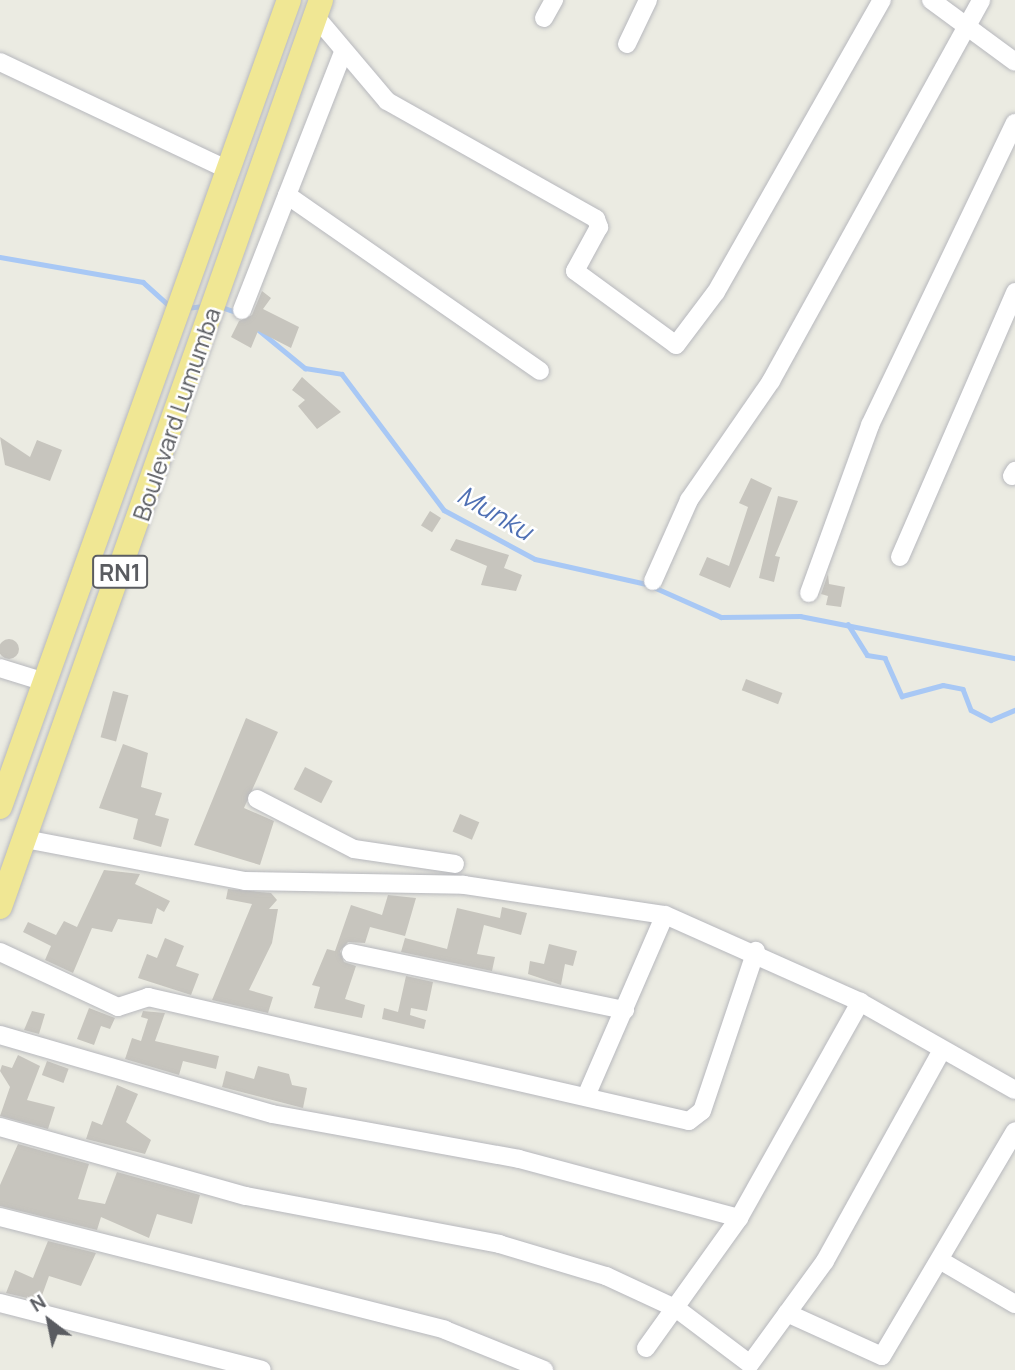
<!DOCTYPE html>
<style>
body{margin:0}
#map{position:relative;width:1015px;height:1370px;overflow:hidden;background:#ebebe2;font-family:Manrope,sans-serif}
div>[style]{position:absolute}
.stream>*{height:4.5px;margin:-2.25px;padding:0 2.25px;transform-origin:2.25px;border-radius:2.25px;background:#a8c8f5}
.building>*{inset:0;background:#c7c5be;transform-origin:0 0}
.round{border-radius:50%}
.roads{filter:drop-shadow(0 0 2px #b7b8bd) drop-shadow(0 0 2px #b7b8bd)}
.minor>*{height:18px;margin:-9px;padding:0 9px;transform-origin:9px;border-radius:9px;background:#fff}
.highway>*{height:24px;margin:-12px;padding:0 12px;transform-origin:12px;border-radius:12px;background:#f0e794}
span{translate:-50% -50%;white-space:nowrap;text-align:center;line-height:1.15;-webkit-text-stroke:5px #fff;paint-order:stroke}
.shield-label span{padding:2px 5px;background:#fff;border:2px solid;border-radius:5px;-webkit-text-stroke-width:0}
.shield-label{font-size:23px;color:#5a5c61;font-weight:700}
.street-label{font-size:24px;color:#5a5c61}
.water-label{font-size:26px;color:#4f70b4;font-style:italic}
.north{position:absolute;left:14px;top:1286px;width:70px;height:70px;-webkit-text-stroke:5px #fff;paint-order:stroke;rotate:328deg;font-size:19px;font-weight:700;line-height:28px;text-align:center;color:#5a5c61}
.north::after{content:'';display:block;margin:auto;width:24px;height:32px;background:#5a5c61;clip-path:polygon(50% 0,100% 100%,50% 72%,0 100%)}
</style>
<div id="map">
<div class="stream">
<i style="left:0;top:257px;width:145px;rotate:9.9deg"></i>
<i style="left:143px;top:282px;width:39px;rotate:42deg"></i>
<i style="left:221px;top:307px;width:19px;rotate:18deg"></i>
<i style="left:186px;top:308px;width:20px;rotate:-6deg"></i>
<i style="left:255px;top:327px;width:65px;rotate:39.4deg"></i>
<i style="left:305px;top:368px;width:37px;rotate:9deg"></i>
<i style="left:342px;top:374px;width:170px;rotate:53.1deg"></i>
<i style="left:444px;top:510px;width:103px;rotate:28.3deg"></i>
<i style="left:535px;top:559px;width:115px;rotate:12.6deg"></i>
<i style="left:647px;top:584px;width:81px;rotate:24deg"></i>
<i style="left:721px;top:617px;width:79px;rotate:-0.7deg"></i>
<i style="left:800px;top:616px;width:219px;rotate:11.1deg"></i>
<i style="left:848px;top:624px;width:36px;rotate:58deg"></i>
<i style="left:867px;top:655px;width:18px;rotate:9deg"></i>
<i style="left:885px;top:658px;width:42px;rotate:65.9deg"></i>
<i style="left:902px;top:696px;width:42px;rotate:-15deg"></i>
<i style="left:943px;top:685px;width:20px;rotate:11deg"></i>
<i style="left:963px;top:689px;width:22px;rotate:69deg"></i>
<i style="left:971px;top:710px;width:22px;rotate:27deg"></i>
<i style="left:991px;top:720px;width:26px;rotate:-23deg"></i>
</div>
<div class="building">
<i style="clip-path:polygon(262px 291px,271px 298px,263px 309px,299px 327px,291px 348px,258px 331px,251px 348px,231px 337px,239px 321px,252px 315px)"></i>
<i style="clip-path:polygon(302px 377px,341px 412px,317px 429px,298px 406px,305px 400px,292px 390px)"></i>
<i style="clip-path:polygon(0 437px,30px 457px,37px 440px,62px 450px,50px 481px,5px 465px)"></i>
<i style="clip-path:polygon(751px 478px,772px 488px,730px 588px,699px 575px,707px 557px,729px 566px,748px 507px,739px 503px)"></i>
<i style="clip-path:polygon(778px 496px,798px 501px,775px 556px,780px 557px,774px 582px,759px 578px)"></i>
<i style="left:430px;top:511px;width:13px;height:17px;rotate:32deg"></i>
<i style="clip-path:polygon(456px 539px,509px 555px,504px 568px,522px 575px,516px 591px,481px 585px,487px 566px,450px 550px)"></i>
<i style="clip-path:polygon(828px 574px,829px 584px,845px 587px,841px 607px,826px 605px,828px 596px,821px 594px)"></i>
<i class="round" style="left:-1px;top:639px;width:20px;height:20px"></i>
<i style="left:746px;top:679px;width:39px;height:12px;rotate:21deg"></i>
<i style="left:113px;top:691px;width:16px;height:48px;rotate:15deg"></i>
<i style="clip-path:polygon(246px 718px,278px 732px,244px 808px,274px 821px,260px 865px,194px 845px)"></i>
<i style="clip-path:polygon(123px 744px,148px 753px,141px 787px,162px 793px,155px 815px,169px 819px,161px 847px,133px 839px,138px 819px,99px 808px)"></i>
<i style="left:305px;top:767px;width:31px;height:25px;rotate:27deg"></i>
<i style="left:460px;top:814px;width:21px;height:19px;rotate:23deg"></i>
<i style="clip-path:polygon(104px 870px,140px 874px,135px 884px,170px 901px,164px 912px,157px 908px,152px 924px,118px 919px,112px 932px,92px 928px,73px 973px,45px 960px,51px 946px,23px 932px,28px 922px,56px 935px,64px 921px,77px 927px)"></i>
<i style="clip-path:polygon(228px 889px,271px 893px,277px 900px,269px 909px,278px 909px,272px 943px,249px 990px,273px 997px,268px 1013px,212px 1000px,252px 904px,226px 899px)"></i>
<i style="clip-path:polygon(388px 895px,416px 898px,405px 936px,370px 927px,365px 943px,348px 942px,340px 951px,344px 962px,356px 966px,345px 999px,365px 1005px,362px 1018px,314px 1008px,320px 987px,312px 985px,327px 949px,335px 951px,351px 905px,382px 915px)"></i>
<i style="clip-path:polygon(502px 907px,527px 913px,521px 935px,484px 925px,477px 954px,495px 957px,492px 971px,401px 952px,405px 938px,447px 949px,457px 908px,500px 918px)"></i>
<i style="clip-path:polygon(165px 938px,184px 946px,176px 966px,199px 974px,191px 995px,138px 978px,147px 954px,157px 958px)"></i>
<i style="clip-path:polygon(549px 944px,577px 951px,573px 966px,565px 964px,561px 985px,528px 974px,530px 961px,544px 964px)"></i>
<i style="clip-path:polygon(406px 976px,433px 982px,427px 1011px,411px 1008px,410px 1015px,426px 1020px,424px 1029px,382px 1019px,384px 1008px,398px 1012px)"></i>
<i style="clip-path:polygon(89px 1008px,115px 1018px,110px 1029px,101px 1026px,94px 1045px,77px 1039px)"></i>
<i style="clip-path:polygon(32px 1011px,45px 1014px,39px 1034px,24px 1030px)"></i>
<i style="clip-path:polygon(143px 1011px,165px 1013px,155px 1041px,219px 1056px,216px 1069px,183px 1061px,179px 1075px,125px 1059px,132px 1038px,141px 1041px,148px 1019px,141px 1017px)"></i>
<i style="clip-path:polygon(18px 1055px,40px 1066px,27px 1100px,55px 1107px,48px 1129px,0 1116px,10px 1087px,0 1071px,2px 1065px,12px 1068px)"></i>
<i style="left:47px;top:1061px;width:23px;height:15px;rotate:20deg"></i>
<i style="clip-path:polygon(258px 1066px,289px 1074px,292px 1085px,307px 1088px,303px 1108px,222px 1087px,226px 1071px,254px 1079px)"></i>
<i style="clip-path:polygon(117px 1085px,138px 1094px,126px 1122px,151px 1140px,145px 1154px,86px 1139px,92px 1121px,102px 1125px)"></i>
<i style="clip-path:polygon(18px 1144px,89px 1164px,78px 1199px,105px 1204px,117px 1172px,200px 1195px,192px 1224px,157px 1214px,149px 1238px,101px 1217px,97px 1230px,0 1206px,0 1185px)"></i>
<i style="clip-path:polygon(48px 1241px,96px 1253px,81px 1286px,49px 1276px,40px 1301px,6px 1293px,15px 1270px,33px 1278px)"></i>
</div>
<div class="roads">
<div class="minor">
<i style="left:931px;top:0;width:104px;rotate:36.4deg"></i>
<i style="left:316px;top:17px;width:110px;rotate:49.8deg"></i>
<i style="left:387px;top:101px;width:240px;rotate:29.4deg"></i>
<i style="left:596px;top:219px;width:9px;rotate:69deg"></i>
<i style="left:599px;top:227px;width:50px;rotate:118.6deg"></i>
<i style="left:575px;top:271px;width:125px;rotate:36.2deg"></i>
<i style="left:676px;top:345px;width:66px;rotate:-53deg"></i>
<i style="left:716px;top:292px;width:336px;rotate:-60.4deg"></i>
<i style="left:544px;top:18px;width:21px;rotate:-61deg"></i>
<i style="left:627px;top:44px;width:49px;rotate:-64.5deg"></i>
<i style="left:0;top:62px;width:252px;rotate:25.3deg"></i>
<i style="left:287px;top:195px;width:308px;rotate:34.8deg"></i>
<i style="left:242px;top:310px;width:277px;rotate:-68.6deg"></i>
<i style="left:1012px;top:476px;width:6px;rotate:-59deg"></i>
<i style="left:900px;top:557px;width:289px;rotate:-66.5deg"></i>
<i style="left:653px;top:581px;width:89px;rotate:-66deg"></i>
<i style="left:689px;top:500px;width:145px;rotate:-55.4deg"></i>
<i style="left:771px;top:381px;width:435px;rotate:-61.1deg"></i>
<i style="left:809px;top:593px;width:179px;rotate:-70deg"></i>
<i style="left:870px;top:425px;width:335px;rotate:-64.4deg"></i>
<i style="left:0;top:668px;width:47px;rotate:17.3deg"></i>
<i style="left:257px;top:799px;width:109px;rotate:27.3deg"></i>
<i style="left:354px;top:849px;width:102px;rotate:8.4deg"></i>
<i style="left:25px;top:839px;width:224px;rotate:10.8deg"></i>
<i style="left:245px;top:881px;width:219px;rotate:1deg"></i>
<i style="left:464px;top:885px;width:203px;rotate:8.5deg"></i>
<i style="left:665px;top:915px;width:214px;rotate:24deg"></i>
<i style="left:860px;top:1002px;width:178px;rotate:29.6deg"></i>
<i style="left:0;top:952px;width:130px;rotate:25deg"></i>
<i style="left:118px;top:1007px;width:32px;rotate:-18deg"></i>
<i style="left:148px;top:997px;width:555px;rotate:12.91deg"></i>
<i style="left:689px;top:1121px;width:16px;rotate:-38deg"></i>
<i style="left:702px;top:1111px;width:169px;rotate:-71.4deg"></i>
<i style="left:351px;top:953px;width:280px;rotate:11.8deg"></i>
<i style="left:0;top:1035px;width:283px;rotate:16.2deg"></i>
<i style="left:272px;top:1114px;width:251px;rotate:10.3deg"></i>
<i style="left:519px;top:1159px;width:228px;rotate:15deg"></i>
<i style="left:587px;top:1094px;width:195px;rotate:-66.5deg"></i>
<i style="left:0;top:1127px;width:255px;rotate:15.7deg"></i>
<i style="left:246px;top:1196px;width:258px;rotate:10.7deg"></i>
<i style="left:499px;top:1244px;width:112px;rotate:16.7deg"></i>
<i style="left:606px;top:1276px;width:78px;rotate:24.9deg"></i>
<i style="left:677px;top:1309px;width:91px;rotate:37deg"></i>
<i style="left:750px;top:1364px;width:127px;rotate:-53.9deg"></i>
<i style="left:825px;top:1261px;width:241px;rotate:-61deg"></i>
<i style="left:0;top:1217px;width:459px;rotate:14.2deg"></i>
<i style="left:445px;top:1330px;width:107px;rotate:22deg"></i>
<i style="left:943px;top:1262px;width:83px;rotate:30.3deg"></i>
<i style="left:0;top:1303px;width:270px;rotate:14.3deg"></i>
<i style="left:787px;top:1313px;width:104px;rotate:24.4deg"></i>
<i style="left:882px;top:1356px;width:261px;rotate:-59.4deg"></i>
<i style="left:646px;top:1348px;width:160px;rotate:-54.4deg"></i>
<i style="left:739px;top:1218px;width:248px;rotate:-60.7deg"></i>
</div>
<div class="highway">
<i style="left:0;top:807px;width:857px;rotate:-70.3deg"></i>
<i style="left:0;top:907px;width:962px;rotate:-70.51deg"></i>
</div>
</div>
<div class="shield-label">
<span style="left:120px;top:572px">RN1</span>
</div>
<div class="street-label">
<span style="left:176px;top:414px;rotate:-71deg">Boulevard Lumumba</span>
</div>
<div class="water-label">
<span style="left:495px;top:513px;rotate:30deg">Munku</span>
</div>
<div class="north">N</div>
</div>
